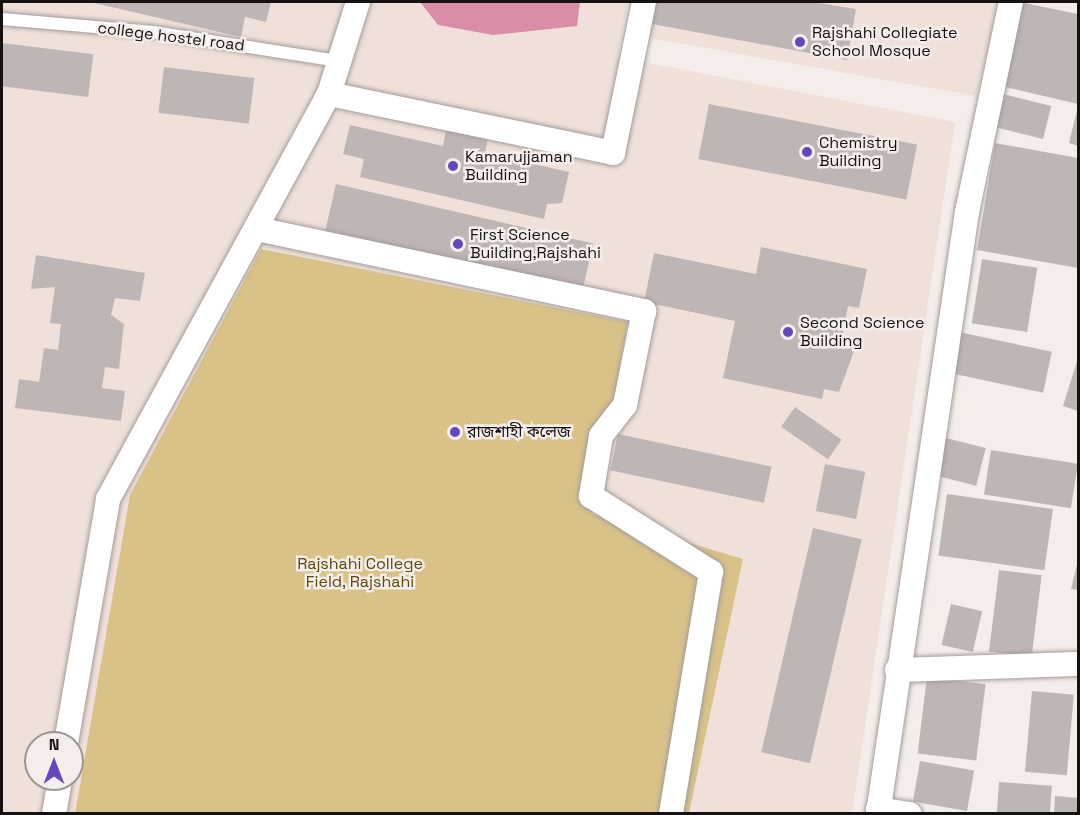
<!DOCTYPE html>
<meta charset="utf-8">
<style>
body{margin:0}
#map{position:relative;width:1080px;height:815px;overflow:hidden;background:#f4edea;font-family:"Space Grotesk","Noto Sans Bengali",sans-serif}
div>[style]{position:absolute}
.built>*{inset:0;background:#efe0d9}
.green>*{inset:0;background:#d8c288}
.water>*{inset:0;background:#da8da7}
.building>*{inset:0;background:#beb6b5;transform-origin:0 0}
.roads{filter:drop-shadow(0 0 2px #a39c9a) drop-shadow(0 0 2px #a39c9a)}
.lane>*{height:12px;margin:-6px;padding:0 6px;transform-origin:6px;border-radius:6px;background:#fff}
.street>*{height:24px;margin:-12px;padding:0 12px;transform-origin:12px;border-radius:12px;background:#fff}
.dots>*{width:16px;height:16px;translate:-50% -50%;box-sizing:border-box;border:3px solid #f4edea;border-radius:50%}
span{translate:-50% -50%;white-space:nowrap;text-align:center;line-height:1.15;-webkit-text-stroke:5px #f4edea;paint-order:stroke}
.poi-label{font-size:16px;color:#151211}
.left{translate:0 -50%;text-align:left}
.street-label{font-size:16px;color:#151211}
.park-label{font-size:16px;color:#5b480d}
.frame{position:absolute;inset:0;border:3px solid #151211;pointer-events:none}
.north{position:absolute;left:24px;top:731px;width:60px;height:60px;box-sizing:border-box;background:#f4edea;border:2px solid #9b9593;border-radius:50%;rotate:0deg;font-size:16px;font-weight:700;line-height:24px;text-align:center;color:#151211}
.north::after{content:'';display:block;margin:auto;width:21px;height:27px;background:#6546be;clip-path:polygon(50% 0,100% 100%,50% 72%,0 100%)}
</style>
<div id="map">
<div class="built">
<i style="clip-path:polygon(evenodd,2px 2px,628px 2px,617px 57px,955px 122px,852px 813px,2px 814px,2px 2px,36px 743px,72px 743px,72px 779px,36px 779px,36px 743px)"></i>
<i style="clip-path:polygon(640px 2px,999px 2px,976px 96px,633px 35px)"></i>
</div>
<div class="green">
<i style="clip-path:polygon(261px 249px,628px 322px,592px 514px,743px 559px,689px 813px,75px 814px,130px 495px)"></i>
</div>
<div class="water">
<i style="clip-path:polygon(420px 2px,580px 2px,577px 26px,493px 35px,438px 25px)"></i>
</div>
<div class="building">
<i style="clip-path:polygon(90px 2px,271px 2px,266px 22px,245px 17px,241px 37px)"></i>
<i style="clip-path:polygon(656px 2px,813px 2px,856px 9px,847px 60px,652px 24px)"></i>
<i style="clip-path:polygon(1020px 2px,1078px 14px,1078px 104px,1001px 86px)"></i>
<i style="left:2px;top:43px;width:92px;height:43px;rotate:7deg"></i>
<i style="left:164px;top:67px;width:91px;height:46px;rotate:7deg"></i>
<i style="left:995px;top:92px;width:58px;height:34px;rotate:14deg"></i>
<i style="left:709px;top:104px;width:212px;height:56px;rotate:11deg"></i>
<i style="clip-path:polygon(1078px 106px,1078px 146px,1069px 143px)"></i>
<i style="clip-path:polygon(350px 125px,443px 146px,447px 125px,489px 134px,485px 153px,569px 172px,562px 203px,547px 204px,544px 219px,360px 177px,364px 159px,343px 154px)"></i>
<i style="clip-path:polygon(995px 143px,1078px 158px,1078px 268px,977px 250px)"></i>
<i style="left:336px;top:184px;width:264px;height:62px;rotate:13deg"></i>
<i style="clip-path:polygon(761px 247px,867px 269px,859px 308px,848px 306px,841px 342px,856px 346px,839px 392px,824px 389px,822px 399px,723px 378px,735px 321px,644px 302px,654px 253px,756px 274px)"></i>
<i style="clip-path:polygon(36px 255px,145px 273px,140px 301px,115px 298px,111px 315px,124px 324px,119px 369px,105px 367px,102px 388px,125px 391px,121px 421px,15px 408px,19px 379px,39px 382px,44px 348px,58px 350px,61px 324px,50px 323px,55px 287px,31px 289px)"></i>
<i style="left:982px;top:259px;width:56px;height:65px;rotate:9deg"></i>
<i style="left:954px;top:331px;width:100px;height:42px;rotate:12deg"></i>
<i style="clip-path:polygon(1078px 358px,1078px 411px,1063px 406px)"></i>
<i style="left:795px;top:407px;width:57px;height:24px;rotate:35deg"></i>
<i style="left:618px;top:434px;width:157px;height:37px;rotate:12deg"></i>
<i style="left:942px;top:437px;width:45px;height:39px;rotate:14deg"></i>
<i style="left:991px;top:450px;width:88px;height:45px;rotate:9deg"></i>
<i style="left:825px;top:464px;width:41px;height:48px;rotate:11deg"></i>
<i style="left:947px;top:494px;width:107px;height:62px;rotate:8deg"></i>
<i style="left:813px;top:528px;width:50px;height:230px;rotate:13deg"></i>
<i style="clip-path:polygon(1078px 560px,1078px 590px,1071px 589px)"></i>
<i style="left:999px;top:570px;width:43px;height:82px;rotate:7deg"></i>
<i style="left:951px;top:604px;width:32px;height:42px;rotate:13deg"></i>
<i style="left:927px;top:677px;width:59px;height:77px;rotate:7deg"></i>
<i style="left:1032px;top:691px;width:42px;height:81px;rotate:5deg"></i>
<i style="left:920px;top:761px;width:55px;height:41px;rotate:10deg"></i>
<i style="left:999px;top:782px;width:53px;height:32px;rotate:4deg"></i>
<i style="clip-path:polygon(1055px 796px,1078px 798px,1078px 814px,1054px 814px)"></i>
</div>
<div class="roads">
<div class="lane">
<i style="left:2px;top:19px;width:152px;rotate:4.9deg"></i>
<i style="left:153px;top:32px;width:188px;rotate:8.9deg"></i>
</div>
<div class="street">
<i style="left:329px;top:94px;width:290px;rotate:11.7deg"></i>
<i style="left:613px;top:153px;width:154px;rotate:-78.4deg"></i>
<i style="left:257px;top:229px;width:396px;rotate:12deg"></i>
<i style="left:644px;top:311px;width:96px;rotate:101.4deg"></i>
<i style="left:625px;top:405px;width:39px;rotate:128deg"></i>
<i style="left:601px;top:436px;width:61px;rotate:99.5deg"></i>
<i style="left:591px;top:496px;width:142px;rotate:32.3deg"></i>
<i style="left:711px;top:572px;width:245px;rotate:99.4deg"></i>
<i style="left:897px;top:670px;width:181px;rotate:-1.9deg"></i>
<i style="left:66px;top:743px;width:248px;rotate:-80.2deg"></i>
<i style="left:108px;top:499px;width:461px;rotate:-61.4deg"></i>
<i style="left:329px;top:94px;width:96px;rotate:-72.5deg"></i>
<i style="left:878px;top:809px;width:32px;rotate:9deg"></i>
<i style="left:54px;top:814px;width:36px;rotate:-80deg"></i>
<i style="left:878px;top:814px;width:609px;rotate:-81.59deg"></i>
<i style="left:967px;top:212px;width:215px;rotate:-78.2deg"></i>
</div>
</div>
<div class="dots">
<i style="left:800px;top:42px;background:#6546be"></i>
<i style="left:807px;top:152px;background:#6546be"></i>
<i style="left:453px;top:166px;background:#6546be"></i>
<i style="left:458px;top:244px;background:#6546be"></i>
<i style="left:788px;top:332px;background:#6546be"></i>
<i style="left:455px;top:432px;background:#6546be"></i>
</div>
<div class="poi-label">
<span class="left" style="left:812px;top:42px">Rajshahi Collegiate<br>School Mosque</span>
<span class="left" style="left:819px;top:152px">Chemistry<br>Building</span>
<span class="left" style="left:465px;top:166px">Kamarujjaman<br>Building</span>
<span class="left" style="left:470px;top:244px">First Science<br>Building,Rajshahi</span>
<span class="left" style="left:800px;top:332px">Second Science<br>Building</span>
<span class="left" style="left:467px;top:432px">রাজশাহী কলেজ</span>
</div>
<div class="street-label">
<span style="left:171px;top:37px;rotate:7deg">college hostel road</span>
</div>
<div class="park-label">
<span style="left:360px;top:573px">Rajshahi College<br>Field, Rajshahi</span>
</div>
<div class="frame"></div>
<div class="north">N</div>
</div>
